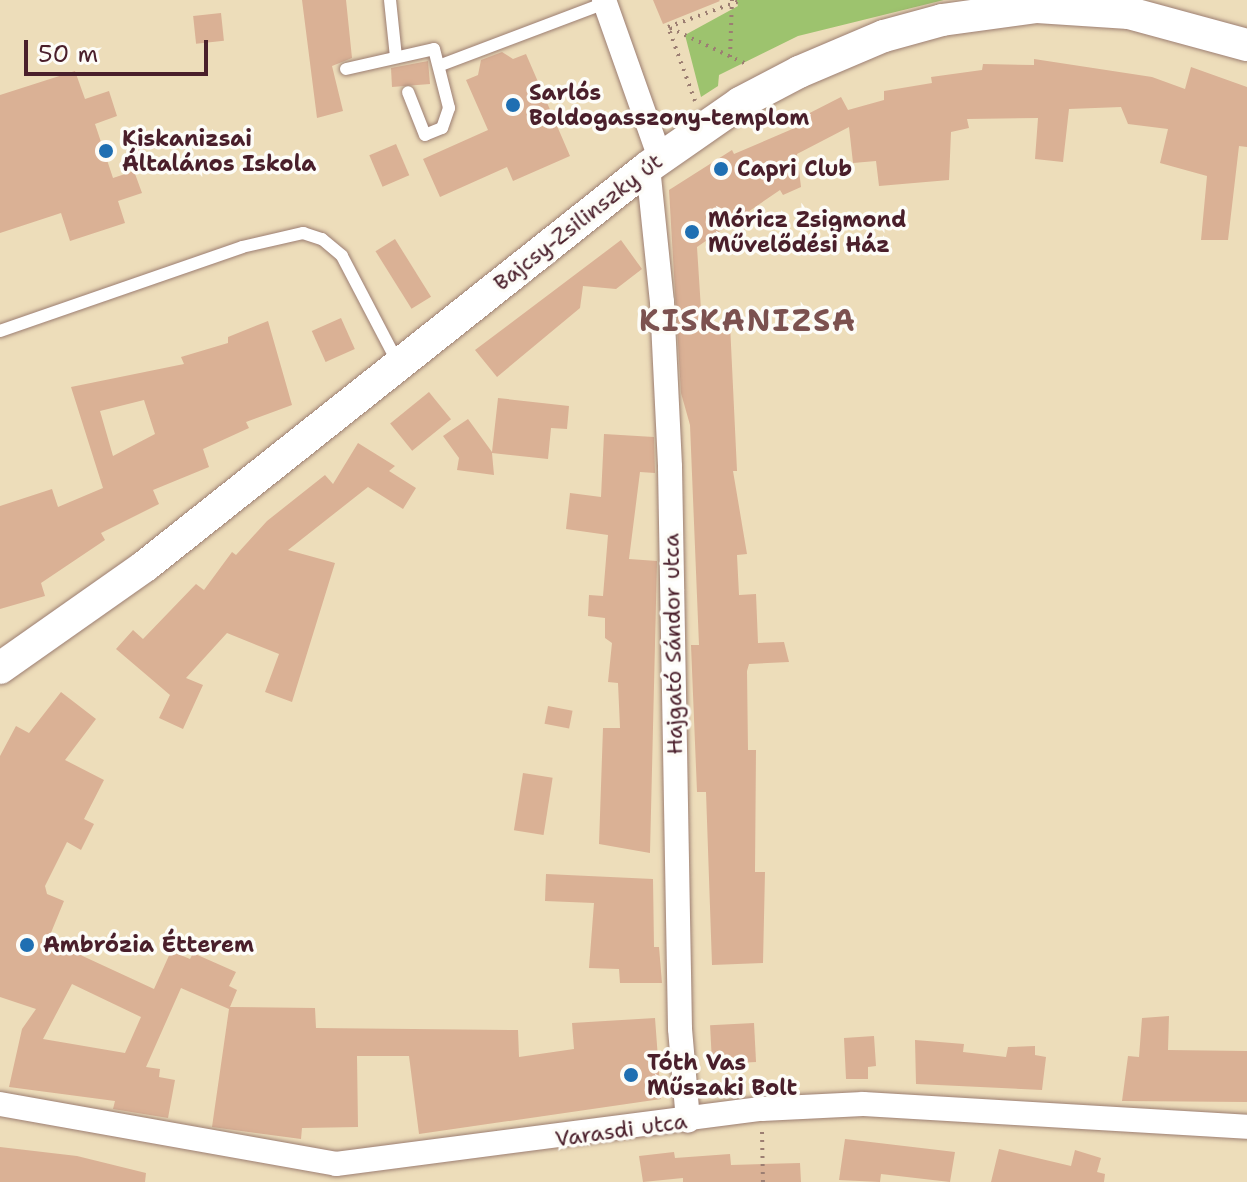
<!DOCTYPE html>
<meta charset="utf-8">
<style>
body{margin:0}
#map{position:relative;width:1247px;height:1182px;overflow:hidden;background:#edddba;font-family:"Shantell Sans",sans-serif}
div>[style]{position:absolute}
.green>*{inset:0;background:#9dc36e}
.building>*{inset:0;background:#dab195;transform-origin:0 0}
.path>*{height:4px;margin-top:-2px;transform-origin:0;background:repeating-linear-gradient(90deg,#9c7e72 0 2px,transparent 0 8px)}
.roads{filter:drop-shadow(0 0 2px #9c7e72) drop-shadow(0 0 2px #9c7e72)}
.service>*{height:12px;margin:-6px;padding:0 6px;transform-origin:6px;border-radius:6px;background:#fff}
.minor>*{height:24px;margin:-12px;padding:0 12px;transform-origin:12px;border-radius:12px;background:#fff}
.tertiary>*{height:32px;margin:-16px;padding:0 16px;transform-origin:16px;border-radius:16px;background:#fff}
.dots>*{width:22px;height:22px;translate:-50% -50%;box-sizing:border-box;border:4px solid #fdfcf7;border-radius:50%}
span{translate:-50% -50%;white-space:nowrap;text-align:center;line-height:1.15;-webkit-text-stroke:7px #fdfcf7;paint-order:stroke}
.poi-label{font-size:22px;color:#4a1f2b;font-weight:700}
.left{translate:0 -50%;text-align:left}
.street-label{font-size:22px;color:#4a1f2b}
.district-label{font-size:30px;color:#7c5250;font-weight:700;letter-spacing:2px}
.scale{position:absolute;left:24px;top:40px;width:184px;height:36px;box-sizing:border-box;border:4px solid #4a1f2b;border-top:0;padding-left:10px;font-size:24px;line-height:28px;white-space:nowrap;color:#4a1f2b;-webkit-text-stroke:6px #fdfcf7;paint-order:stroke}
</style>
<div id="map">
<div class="green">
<i style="clip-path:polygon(736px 0,944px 0,798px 36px,719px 75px,718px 86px,701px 97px,685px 35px,738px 6px)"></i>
</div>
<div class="building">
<i style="clip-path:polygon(302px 0,346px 0,352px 58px,332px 66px,343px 111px,317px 118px)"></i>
<i style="clip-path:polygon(653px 0,719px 0,720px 1px,663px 24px)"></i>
<i style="left:221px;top:13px;width:28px;height:28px;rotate:84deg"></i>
<i style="clip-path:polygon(502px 52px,513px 59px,526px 54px,570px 156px,513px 181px,507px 167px,440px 197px,423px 159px,488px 130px,466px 80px,478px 75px,481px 60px)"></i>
<i style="clip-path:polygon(1034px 59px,1152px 77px,1185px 89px,1191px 67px,1247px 87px,1247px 147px,1239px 146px,1228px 240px,1201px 240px,1207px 176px,1160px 163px,1168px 129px,1128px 124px,1121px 107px,1069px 109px,1063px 162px,1035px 159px,1038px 118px,967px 119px,969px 128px,951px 132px,949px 180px,879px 186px,876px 161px,853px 163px,849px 127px,797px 154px,801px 187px,783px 195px,780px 190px,697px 247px,702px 325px,730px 324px,737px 471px,733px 471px,747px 554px,737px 555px,739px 595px,756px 594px,758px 643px,784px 642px,789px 662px,749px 664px,747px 671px,748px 750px,756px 750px,755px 872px,765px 872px,763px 963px,712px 965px,706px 792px,697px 792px,691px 645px,699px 645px,690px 425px,681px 393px,669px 190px,732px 150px,734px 154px,797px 127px,794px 121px,841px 97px,848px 110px,884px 100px,884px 91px,932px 83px,931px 77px,982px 70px,983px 64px,1034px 65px)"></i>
<i style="clip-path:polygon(428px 61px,430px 84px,392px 87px,391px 68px)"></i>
<i style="clip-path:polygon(75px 71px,85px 99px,109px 91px,117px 116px,95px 124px,113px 178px,134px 171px,142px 193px,118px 201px,125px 223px,70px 241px,61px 213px,0 233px,0 95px)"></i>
<i style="left:396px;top:144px;width:34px;height:29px;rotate:67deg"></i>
<i style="left:395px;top:239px;width:68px;height:23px;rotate:58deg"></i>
<i style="clip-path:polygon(621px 240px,642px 269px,616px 289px,583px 286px,580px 308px,497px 377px,475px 350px)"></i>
<i style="left:341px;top:318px;width:34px;height:32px;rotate:66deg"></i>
<i style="clip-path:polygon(evenodd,268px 321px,292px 405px,246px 422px,249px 428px,203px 449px,209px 467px,153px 490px,159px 504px,101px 533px,105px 540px,41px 583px,45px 596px,0 609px,0 506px,52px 489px,58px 507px,103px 488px,71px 387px,184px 364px,181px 357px,228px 343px,228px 337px,268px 321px,144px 400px,155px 434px,113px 456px,100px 411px,144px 400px)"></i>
<i style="left:429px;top:392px;width:35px;height:50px;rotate:51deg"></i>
<i style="clip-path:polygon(498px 398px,569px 406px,567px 429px,551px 428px,548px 459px,492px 453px,494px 475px,457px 470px,459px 458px,443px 436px,468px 419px,492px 452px)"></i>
<i style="clip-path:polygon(604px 434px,654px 437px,655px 473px,640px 472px,629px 559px,657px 561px,650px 853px,599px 844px,603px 728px,620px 728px,618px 683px,608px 682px,612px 643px,605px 638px,605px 618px,588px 616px,589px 595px,603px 596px,608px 535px,566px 529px,570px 493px,601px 497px)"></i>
<i style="clip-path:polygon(358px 443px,395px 466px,389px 471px,416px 488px,403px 509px,368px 487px,288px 550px,335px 563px,292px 702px,265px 692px,279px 654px,227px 633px,186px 678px,203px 685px,183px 729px,159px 718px,170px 695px,116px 649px,133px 630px,143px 639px,196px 584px,204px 590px,232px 552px,236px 555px,267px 521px,325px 475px,333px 484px)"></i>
<i style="clip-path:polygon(evenodd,61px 692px,96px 719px,65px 760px,104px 780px,84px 819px,94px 824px,81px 850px,67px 842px,45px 886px,47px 894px,64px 901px,48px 940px,154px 989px,171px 951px,190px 959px,193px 953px,236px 972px,229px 986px,237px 990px,230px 1007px,315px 1008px,316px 1028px,518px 1030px,519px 1057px,574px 1049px,572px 1023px,655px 1018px,661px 1099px,419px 1134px,409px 1056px,357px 1056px,358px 1127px,302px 1128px,301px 1139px,212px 1127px,229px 1009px,181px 988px,146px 1067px,160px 1069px,159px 1077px,175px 1080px,168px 1118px,113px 1109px,115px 1101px,9px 1087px,22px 1029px,36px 1009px,0 997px,0 756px,16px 726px,29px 733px,61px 692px,72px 984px,141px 1017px,125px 1053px,43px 1039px,72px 984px)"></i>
<i style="left:548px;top:706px;width:25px;height:18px;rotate:11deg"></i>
<i style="left:523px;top:773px;width:30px;height:58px;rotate:9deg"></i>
<i style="clip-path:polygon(546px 874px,653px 879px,654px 947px,659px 947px,662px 983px,620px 983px,619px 969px,589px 968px,594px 903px,545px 901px)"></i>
<i style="clip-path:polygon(1169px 1016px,1168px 1050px,1247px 1051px,1247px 1102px,1122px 1101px,1128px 1056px,1139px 1057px,1142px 1018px)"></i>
<i style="left:754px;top:1023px;width:39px;height:44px;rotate:87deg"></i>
<i style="clip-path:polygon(874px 1036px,876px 1066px,868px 1067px,868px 1079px,846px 1079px,844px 1038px)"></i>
<i style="clip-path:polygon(915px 1040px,964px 1044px,963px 1052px,1006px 1057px,1008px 1047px,1035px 1046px,1035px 1055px,1046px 1057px,1042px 1090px,916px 1084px)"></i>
<i style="clip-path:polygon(845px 1139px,955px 1152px,950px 1182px,881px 1174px,880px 1182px,839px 1180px)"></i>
<i style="clip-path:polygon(0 1147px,77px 1156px,146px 1173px,145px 1182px,0 1182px)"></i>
<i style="clip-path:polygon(999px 1149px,1071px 1166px,1075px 1150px,1101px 1158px,1097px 1172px,1105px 1174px,1104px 1182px,991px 1182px)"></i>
<i style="clip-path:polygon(674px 1152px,675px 1158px,730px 1154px,731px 1165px,800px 1163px,801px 1182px,683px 1182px,683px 1178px,643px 1182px,639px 1156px)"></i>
</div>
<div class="path">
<i style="left:670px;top:28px;width:84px;rotate:25.3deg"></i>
<i style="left:730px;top:57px;width:57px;rotate:-88deg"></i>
<i style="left:695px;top:101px;width:79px;rotate:-110deg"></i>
<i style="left:668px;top:27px;width:79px;rotate:-20deg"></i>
<i style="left:762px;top:1132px;width:50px;rotate:88.9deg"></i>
</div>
<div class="roads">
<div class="service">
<i style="left:390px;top:0;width:57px;rotate:84deg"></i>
<i style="left:441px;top:65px;width:175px;rotate:-20.7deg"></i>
<i style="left:346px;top:69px;width:90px;rotate:-12.8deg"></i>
<i style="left:434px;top:49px;width:61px;rotate:75.7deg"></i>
<i style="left:449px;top:108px;width:21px;rotate:109deg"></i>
<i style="left:442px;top:128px;width:18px;rotate:158deg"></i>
<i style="left:425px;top:135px;width:46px;rotate:-111.6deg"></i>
<i style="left:0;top:331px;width:256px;rotate:-19.1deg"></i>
<i style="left:242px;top:247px;width:63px;rotate:-12.9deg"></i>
<i style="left:303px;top:233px;width:20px;rotate:18deg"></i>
<i style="left:322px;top:239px;width:26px;rotate:40deg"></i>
<i style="left:342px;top:256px;width:121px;rotate:62.4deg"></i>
</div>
<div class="minor">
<i style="left:604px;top:0;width:168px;rotate:70.5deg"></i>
<i style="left:648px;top:167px;width:136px;rotate:84.1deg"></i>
<i style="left:662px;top:302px;width:165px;rotate:87.2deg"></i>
<i style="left:670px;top:467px;width:562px;rotate:88.98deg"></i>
<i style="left:680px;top:1029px;width:92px;rotate:85deg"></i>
<i style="left:0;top:1104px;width:341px;rotate:10.1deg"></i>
<i style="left:336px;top:1164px;width:430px;rotate:-7.4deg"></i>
<i style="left:762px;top:1109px;width:101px;rotate:-2.8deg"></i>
<i style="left:863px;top:1104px;width:385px;rotate:3.4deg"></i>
</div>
<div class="tertiary">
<i style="left:0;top:668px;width:177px;rotate:-35.1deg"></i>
<i style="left:145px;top:566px;width:642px;rotate:-38.42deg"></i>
<i style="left:648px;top:167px;width:112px;rotate:-34.8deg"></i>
<i style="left:740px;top:103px;width:67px;rotate:-27.7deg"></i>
<i style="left:799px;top:72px;width:92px;rotate:-23deg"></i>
<i style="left:884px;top:36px;width:60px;rotate:-15.4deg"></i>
<i style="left:942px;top:20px;width:96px;rotate:-7.8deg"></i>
<i style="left:1037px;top:7px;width:92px;rotate:3.7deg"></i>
<i style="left:1129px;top:13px;width:122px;rotate:15.2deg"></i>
</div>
</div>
<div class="dots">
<i style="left:513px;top:105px;background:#1f6fb2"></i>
<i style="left:106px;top:151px;background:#1f6fb2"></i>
<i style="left:721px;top:169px;background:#1f6fb2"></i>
<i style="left:692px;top:232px;background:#1f6fb2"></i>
<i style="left:27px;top:945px;background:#1f6fb2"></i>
<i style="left:631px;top:1075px;background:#1f6fb2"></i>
</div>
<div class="poi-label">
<span class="left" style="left:529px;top:105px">Sarlós<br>Boldogasszony-templom</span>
<span class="left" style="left:122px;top:151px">Kiskanizsai<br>Általános Iskola</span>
<span class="left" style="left:737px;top:169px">Capri Club</span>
<span class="left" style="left:708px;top:232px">Móricz Zsigmond<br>Művelődési Ház</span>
<span class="left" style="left:43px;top:945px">Ambrózia Étterem</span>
<span class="left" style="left:647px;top:1075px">Tóth Vas<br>Műszaki Bolt</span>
</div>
<div class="street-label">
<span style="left:578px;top:222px;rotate:-38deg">Bajcsy-Zsilinszky út</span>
<span style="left:673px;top:644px;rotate:-91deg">Hajgató Sándor utca</span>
<span style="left:621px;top:1130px;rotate:-8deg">Varasdi utca</span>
</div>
<div class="district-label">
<span style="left:748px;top:321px">KISKANIZSA</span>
</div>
<div class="scale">50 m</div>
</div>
